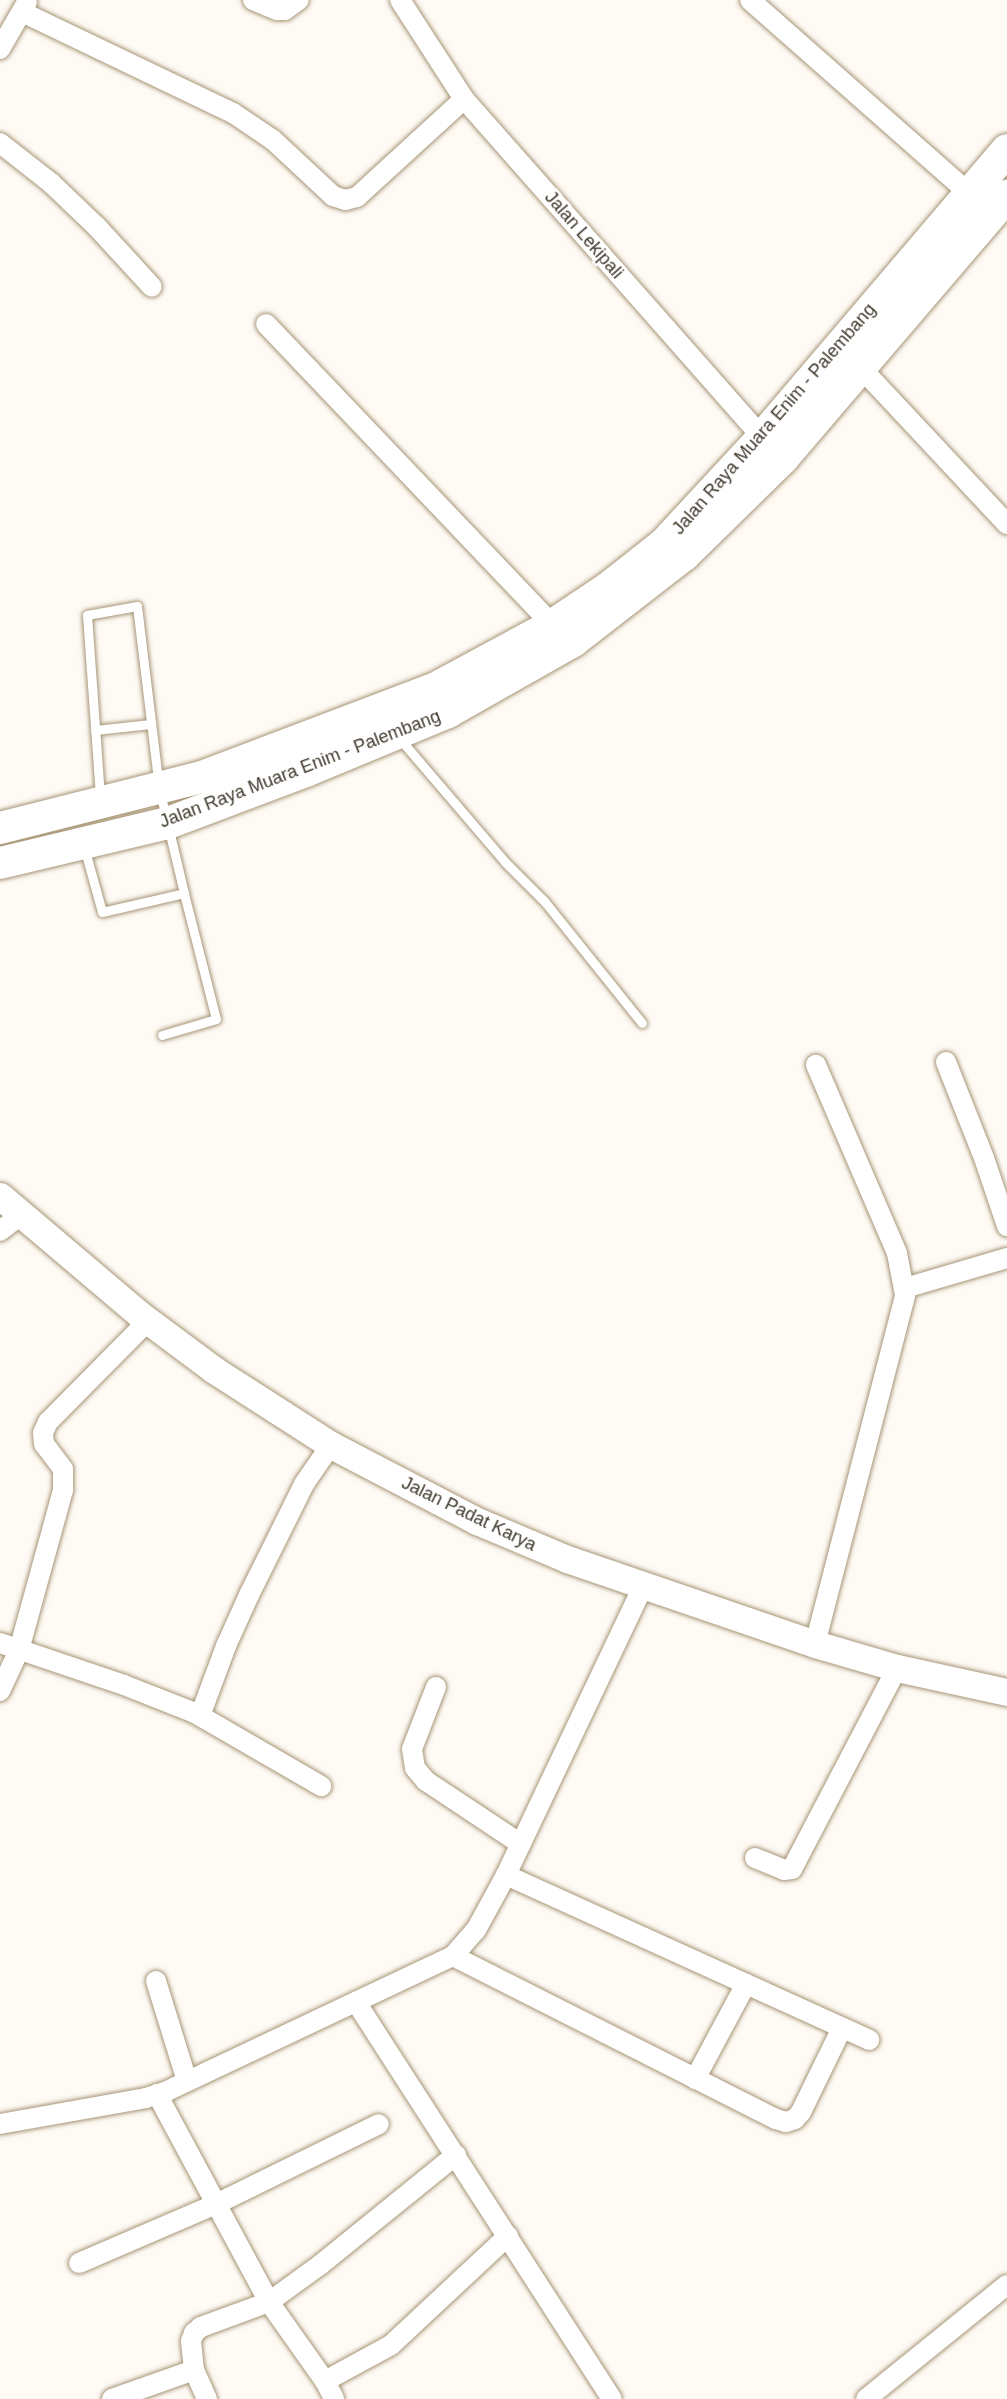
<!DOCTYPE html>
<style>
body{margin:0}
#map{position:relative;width:1007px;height:2399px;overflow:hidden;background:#fefaf4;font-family:Helvetica,sans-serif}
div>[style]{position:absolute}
.roads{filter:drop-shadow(0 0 2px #a79576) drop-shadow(0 0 2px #a79576)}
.lane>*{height:9px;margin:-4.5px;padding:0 4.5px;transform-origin:4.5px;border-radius:4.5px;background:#fff}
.street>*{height:20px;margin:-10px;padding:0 10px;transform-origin:10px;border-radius:10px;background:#fff}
.secondary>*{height:27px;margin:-13.5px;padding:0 13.5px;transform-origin:13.5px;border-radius:13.5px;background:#fff}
.primary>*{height:32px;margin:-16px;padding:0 16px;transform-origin:16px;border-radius:16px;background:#fff}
span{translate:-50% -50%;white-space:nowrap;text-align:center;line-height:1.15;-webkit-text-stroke:5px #fff;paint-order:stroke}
.street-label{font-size:18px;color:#423b2e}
</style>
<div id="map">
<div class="roads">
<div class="lane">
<i style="left:95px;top:730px;width:56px;rotate:-6.1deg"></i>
<i style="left:400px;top:739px;width:162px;rotate:49.5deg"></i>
<i style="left:505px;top:862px;width:57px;rotate:45deg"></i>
<i style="left:545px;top:902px;width:155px;rotate:51.3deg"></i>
<i style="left:84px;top:847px;width:67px;rotate:74.5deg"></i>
<i style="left:102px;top:912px;width:84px;rotate:-13deg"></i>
<i style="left:184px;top:893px;width:108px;rotate:-103.4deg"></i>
<i style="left:159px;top:788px;width:183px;rotate:-96.9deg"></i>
<i style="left:137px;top:606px;width:51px;rotate:169.8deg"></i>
<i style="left:87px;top:615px;width:182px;rotate:85.9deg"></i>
<i style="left:162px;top:1035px;width:56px;rotate:-16.5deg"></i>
<i style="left:216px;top:1019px;width:130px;rotate:-104.3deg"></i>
</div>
<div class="street">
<i style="left:253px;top:0;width:26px;rotate:23deg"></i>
<i style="left:277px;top:10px;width:8px"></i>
<i style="left:285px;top:10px;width:17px;rotate:-36deg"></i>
<i style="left:400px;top:0;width:118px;rotate:57.1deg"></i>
<i style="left:464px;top:99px;width:463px;rotate:48.6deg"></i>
<i style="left:750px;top:0;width:293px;rotate:41.4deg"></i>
<i style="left:22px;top:12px;width:234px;rotate:25.6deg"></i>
<i style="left:233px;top:113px;width:48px;rotate:34deg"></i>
<i style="left:273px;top:140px;width:82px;rotate:43deg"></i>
<i style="left:333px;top:196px;width:13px;rotate:18deg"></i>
<i style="left:345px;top:200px;width:12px;rotate:-14deg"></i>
<i style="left:357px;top:197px;width:145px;rotate:-42.5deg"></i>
<i style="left:0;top:49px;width:54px;rotate:-60.1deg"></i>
<i style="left:0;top:143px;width:65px;rotate:38.1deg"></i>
<i style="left:51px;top:183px;width:64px;rotate:43.7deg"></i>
<i style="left:97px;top:227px;width:81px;rotate:47.5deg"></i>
<i style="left:266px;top:324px;width:416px;rotate:46.4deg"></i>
<i style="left:861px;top:368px;width:214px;rotate:46.9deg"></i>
<i style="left:946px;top:1062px;width:103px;rotate:68.4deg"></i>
<i style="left:984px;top:1158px;width:72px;rotate:71.3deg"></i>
<i style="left:0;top:1231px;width:28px;rotate:-38deg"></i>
<i style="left:905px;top:1288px;width:106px;rotate:-16.4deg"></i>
<i style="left:0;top:1643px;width:131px;rotate:18.7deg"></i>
<i style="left:124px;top:1685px;width:76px;rotate:21.5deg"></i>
<i style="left:195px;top:1713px;width:146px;rotate:30.1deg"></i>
<i style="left:815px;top:1644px;width:360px;rotate:-75.5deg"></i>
<i style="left:905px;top:1295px;width:43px;rotate:-100.8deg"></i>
<i style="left:897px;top:1253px;width:205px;rotate:-113.3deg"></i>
<i style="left:436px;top:1687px;width:66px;rotate:111.2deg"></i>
<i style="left:412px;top:1749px;width:19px;rotate:81deg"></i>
<i style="left:415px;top:1768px;width:17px;rotate:50deg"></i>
<i style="left:426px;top:1781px;width:114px;rotate:33.6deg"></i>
<i style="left:0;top:1691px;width:45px;rotate:-65.1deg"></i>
<i style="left:19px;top:1650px;width:166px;rotate:-74.6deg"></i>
<i style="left:63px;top:1490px;width:21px;rotate:-90deg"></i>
<i style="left:63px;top:1469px;width:31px;rotate:-127deg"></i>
<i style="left:44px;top:1444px;width:11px;rotate:-95deg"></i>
<i style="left:43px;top:1433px;width:12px;rotate:-66deg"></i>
<i style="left:48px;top:1422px;width:142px;rotate:-45.3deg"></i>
<i style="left:200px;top:1716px;width:75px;rotate:-69.6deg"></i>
<i style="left:226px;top:1646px;width:56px;rotate:-65.7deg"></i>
<i style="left:249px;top:1595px;width:124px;rotate:-63.6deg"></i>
<i style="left:304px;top:1484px;width:47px;rotate:-55.3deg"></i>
<i style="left:755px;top:1858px;width:31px;rotate:22deg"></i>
<i style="left:784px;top:1870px;width:8px;rotate:-7deg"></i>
<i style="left:792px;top:1869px;width:227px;rotate:-62.4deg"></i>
<i style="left:506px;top:1875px;width:399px;rotate:24.4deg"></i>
<i style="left:453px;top:1956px;width:362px;rotate:26.8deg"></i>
<i style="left:776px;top:2119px;width:10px;rotate:17deg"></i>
<i style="left:786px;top:2122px;width:9px;rotate:-18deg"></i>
<i style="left:795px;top:2119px;width:9px;rotate:-49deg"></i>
<i style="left:801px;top:2112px;width:93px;rotate:-64deg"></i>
<i style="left:156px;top:1981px;width:105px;rotate:72.8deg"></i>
<i style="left:356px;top:2002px;width:472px;rotate:57.2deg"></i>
<i style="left:695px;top:2079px;width:108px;rotate:-61.8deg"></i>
<i style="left:157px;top:2094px;width:236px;rotate:61.7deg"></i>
<i style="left:269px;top:2302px;width:97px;rotate:54.7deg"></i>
<i style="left:325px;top:2381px;width:20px;rotate:63deg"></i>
<i style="left:0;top:2124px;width:148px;rotate:-10.1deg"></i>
<i style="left:146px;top:2098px;width:22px;rotate:-18deg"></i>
<i style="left:167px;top:2091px;width:316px;rotate:-25.3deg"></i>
<i style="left:453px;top:1956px;width:35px;rotate:-49deg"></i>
<i style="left:476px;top:1930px;width:63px;rotate:-61.4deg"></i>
<i style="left:506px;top:1875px;width:321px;rotate:-64.6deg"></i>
<i style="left:79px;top:2263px;width:151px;rotate:-23.3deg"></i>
<i style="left:218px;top:2203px;width:179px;rotate:-26.1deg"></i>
<i style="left:325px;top:2381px;width:75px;rotate:-28.6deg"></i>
<i style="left:391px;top:2345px;width:160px;rotate:-43deg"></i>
<i style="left:112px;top:2399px;width:87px;rotate:-19.5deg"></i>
<i style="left:207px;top:2399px;width:32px;rotate:-114deg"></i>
<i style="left:194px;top:2370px;width:29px;rotate:-96deg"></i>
<i style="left:191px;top:2341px;width:9px;rotate:-69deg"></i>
<i style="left:194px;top:2333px;width:9px;rotate:-41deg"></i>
<i style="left:201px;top:2327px;width:72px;rotate:-20.2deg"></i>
<i style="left:269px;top:2302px;width:63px;rotate:-36deg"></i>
<i style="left:320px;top:2265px;width:175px;rotate:-39deg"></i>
<i style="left:866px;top:2399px;width:181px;rotate:-39deg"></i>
</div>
<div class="secondary">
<i style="left:0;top:1196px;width:182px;rotate:40.3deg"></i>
<i style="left:139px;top:1314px;width:94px;rotate:36.7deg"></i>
<i style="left:214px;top:1370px;width:139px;rotate:32.7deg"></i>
<i style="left:331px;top:1445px;width:165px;rotate:27.5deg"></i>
<i style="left:477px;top:1521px;width:98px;rotate:22.9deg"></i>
<i style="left:567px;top:1559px;width:262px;rotate:18.9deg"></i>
<i style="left:815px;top:1644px;width:85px;rotate:16.3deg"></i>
<i style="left:897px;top:1668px;width:113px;rotate:12.3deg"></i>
</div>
<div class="primary">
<i style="left:0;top:828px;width:208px;rotate:-14.2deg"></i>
<i style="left:202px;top:777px;width:250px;rotate:-20.8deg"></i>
<i style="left:436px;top:688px;width:133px;rotate:-28.3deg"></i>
<i style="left:553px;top:625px;width:65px;rotate:-33.7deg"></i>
<i style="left:607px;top:589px;width:73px;rotate:-38.3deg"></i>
<i style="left:664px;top:544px;width:144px;rotate:-47.2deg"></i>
<i style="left:762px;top:438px;width:378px;rotate:-49.6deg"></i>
<i style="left:0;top:863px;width:173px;rotate:-13.4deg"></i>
<i style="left:168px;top:823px;width:150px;rotate:-20.7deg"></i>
<i style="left:308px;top:770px;width:152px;rotate:-22.5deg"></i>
<i style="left:448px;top:712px;width:144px;rotate:-29.6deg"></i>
<i style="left:573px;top:641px;width:140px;rotate:-37.8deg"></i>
<i style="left:684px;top:555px;width:139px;rotate:-44.4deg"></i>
<i style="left:783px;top:458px;width:345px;rotate:-49.5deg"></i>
</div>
</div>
<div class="street-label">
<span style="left:584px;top:235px;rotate:49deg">Jalan Lekipali</span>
<span style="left:774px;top:419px;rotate:-49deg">Jalan Raya Muara Enim - Palembang</span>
<span style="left:300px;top:769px;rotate:-21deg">Jalan Raya Muara Enim - Palembang</span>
<span style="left:469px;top:1514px;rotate:26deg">Jalan Padat Karya</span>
</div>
</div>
